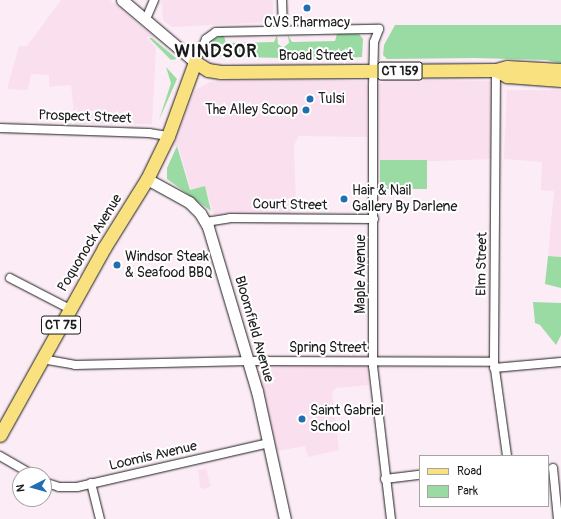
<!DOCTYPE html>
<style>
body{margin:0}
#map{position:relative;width:561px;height:519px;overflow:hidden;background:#fcecf6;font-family:Pangolin,sans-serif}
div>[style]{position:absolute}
.built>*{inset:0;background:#fadfef}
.green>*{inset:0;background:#9adba4;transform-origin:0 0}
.roads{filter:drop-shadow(0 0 1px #1c1c1c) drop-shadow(0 0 1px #1c1c1c)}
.minor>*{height:8px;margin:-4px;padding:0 4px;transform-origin:4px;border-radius:4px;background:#fff}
.secondary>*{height:11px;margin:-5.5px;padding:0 5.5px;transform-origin:5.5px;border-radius:5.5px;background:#fff}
.primary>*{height:13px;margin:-6.5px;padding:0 6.5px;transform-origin:6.5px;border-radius:6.5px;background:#fae180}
.dots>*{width:11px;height:11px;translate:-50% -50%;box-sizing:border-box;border:2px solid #fff;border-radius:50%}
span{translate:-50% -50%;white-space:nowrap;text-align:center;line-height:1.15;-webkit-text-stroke:4px #fff;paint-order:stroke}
.shield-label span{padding:1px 3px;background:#fff;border:1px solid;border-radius:3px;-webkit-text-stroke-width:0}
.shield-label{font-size:13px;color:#1c1c1c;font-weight:700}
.poi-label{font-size:14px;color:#1c1c1c}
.left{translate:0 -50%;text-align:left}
.right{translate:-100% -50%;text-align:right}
.street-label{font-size:14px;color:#1c1c1c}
.district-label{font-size:18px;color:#1c1c1c;font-weight:700;letter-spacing:1px}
.legend{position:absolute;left:419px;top:455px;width:130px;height:52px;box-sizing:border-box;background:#fff;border:1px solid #a4a4a4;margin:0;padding:5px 7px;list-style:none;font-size:12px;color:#1c1c1c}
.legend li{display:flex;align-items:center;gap:8px;height:20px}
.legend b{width:20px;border:1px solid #a4a4a4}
.north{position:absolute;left:12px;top:467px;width:40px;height:40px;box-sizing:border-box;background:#fff;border:1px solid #a4a4a4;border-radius:50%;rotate:264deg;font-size:11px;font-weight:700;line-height:16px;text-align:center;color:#1c1c1c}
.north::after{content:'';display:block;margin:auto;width:14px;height:18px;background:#1f6fb2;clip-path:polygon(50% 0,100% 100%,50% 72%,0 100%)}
</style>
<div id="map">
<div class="built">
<i style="clip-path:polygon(61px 0,110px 0,154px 37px,146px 37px,156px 48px,152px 124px,75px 124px,71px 85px,49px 87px,49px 75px,31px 74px,28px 90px,7px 89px,19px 46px,27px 46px)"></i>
<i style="clip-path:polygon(162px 0,273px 0,273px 22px,172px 27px,163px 20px)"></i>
<i style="clip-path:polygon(222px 80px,365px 81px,368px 85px,367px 137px,299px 136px,294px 145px,296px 206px,291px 206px,291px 214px,214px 215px,205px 186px,191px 190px,178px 146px,172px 147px,195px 90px,210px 82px)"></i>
<i style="clip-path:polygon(385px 80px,490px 81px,492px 83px,491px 159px,380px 163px,378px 85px)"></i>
<i style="clip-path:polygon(507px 90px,561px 90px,561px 257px,548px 256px,554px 191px,541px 190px,542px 162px,504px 159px)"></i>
<i style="clip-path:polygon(261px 365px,366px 365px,369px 385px,336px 388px,332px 393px,339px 450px,308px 457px,305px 446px,277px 451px,258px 372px)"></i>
<i style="clip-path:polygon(206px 469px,211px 486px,204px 489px,200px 488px,198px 470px)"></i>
</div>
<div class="green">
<i style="clip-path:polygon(395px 25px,561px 25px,561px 63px,546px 60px,475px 58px,387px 59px,383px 55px,384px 45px)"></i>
<i style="clip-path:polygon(337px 34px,359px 34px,363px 39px,362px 57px,310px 60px,285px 56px,284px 47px,289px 43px,288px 35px,292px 42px,335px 41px)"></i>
<i style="clip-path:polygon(277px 35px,278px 44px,282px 47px,281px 58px,217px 56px,207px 50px,211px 41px,221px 36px,224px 36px,226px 43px,274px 42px)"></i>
<i style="clip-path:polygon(149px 38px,152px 38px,177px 59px,171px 60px)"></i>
<i style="clip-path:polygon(166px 67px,177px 79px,159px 120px,171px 83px)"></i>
<i style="clip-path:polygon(177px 146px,190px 190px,205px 186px,211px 211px,167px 179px,167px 168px)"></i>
<i style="left:427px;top:160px;width:29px;height:47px;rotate:90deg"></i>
<i style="clip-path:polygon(548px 256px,561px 257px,561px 288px,545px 284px)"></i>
<i style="clip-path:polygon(533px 302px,561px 303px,561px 335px,556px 345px,540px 325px,535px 323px)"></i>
</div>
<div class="roads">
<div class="minor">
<i style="left:282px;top:0;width:30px;rotate:88deg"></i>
<i style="left:146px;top:19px;width:21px;rotate:-67deg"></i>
<i style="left:379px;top:29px;width:14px;rotate:111deg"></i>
<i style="left:374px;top:42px;width:43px;rotate:91.3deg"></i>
<i style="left:373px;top:85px;width:281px;rotate:90deg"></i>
<i style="left:373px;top:366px;width:154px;rotate:83.3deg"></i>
<i style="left:195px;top:62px;width:25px;rotate:-64deg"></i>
<i style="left:206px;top:39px;width:12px;rotate:-35deg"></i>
<i style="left:216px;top:32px;width:163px;rotate:-1.1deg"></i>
<i style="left:496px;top:70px;width:292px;rotate:90.4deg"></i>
<i style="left:494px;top:362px;width:95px;rotate:82.1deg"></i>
<i style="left:0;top:128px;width:149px;rotate:1.9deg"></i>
<i style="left:149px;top:133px;width:19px;rotate:9deg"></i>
<i style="left:206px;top:222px;width:24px;rotate:-9deg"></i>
<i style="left:230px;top:218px;width:144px;rotate:0.4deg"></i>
<i style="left:10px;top:278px;width:68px;rotate:27.3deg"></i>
<i style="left:42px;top:359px;width:34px;rotate:10deg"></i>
<i style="left:75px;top:365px;width:174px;rotate:-1.3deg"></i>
<i style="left:249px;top:361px;width:245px;rotate:0.2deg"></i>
<i style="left:494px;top:368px;width:67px;rotate:-5.1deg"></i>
<i style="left:0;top:456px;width:38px;rotate:30deg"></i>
<i style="left:553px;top:468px;width:51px;rotate:84.4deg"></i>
<i style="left:385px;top:479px;width:35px;rotate:-7deg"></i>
<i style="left:44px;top:482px;width:16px;rotate:18deg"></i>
<i style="left:59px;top:487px;width:18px"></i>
<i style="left:77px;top:487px;width:197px;rotate:-12.9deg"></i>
<i style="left:91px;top:483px;width:37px;rotate:76deg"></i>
</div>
<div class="secondary">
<i style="left:122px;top:0;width:96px;rotate:40.3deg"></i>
<i style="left:147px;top:179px;width:48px;rotate:28.7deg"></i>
<i style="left:189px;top:202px;width:16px;rotate:45deg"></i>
<i style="left:200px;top:213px;width:16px;rotate:60deg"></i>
<i style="left:208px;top:227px;width:171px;rotate:73.4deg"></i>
<i style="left:257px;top:391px;width:131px;rotate:77.7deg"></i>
</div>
<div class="primary">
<i style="left:496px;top:70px;width:13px;rotate:29deg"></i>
<i style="left:507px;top:76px;width:54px;rotate:4.2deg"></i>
<i style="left:0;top:435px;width:214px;rotate:-60.9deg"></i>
<i style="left:104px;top:248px;width:81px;rotate:-58.1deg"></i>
<i style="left:147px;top:179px;width:48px;rotate:-64deg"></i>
<i style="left:168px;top:136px;width:79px;rotate:-70deg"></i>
<i style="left:195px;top:62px;width:15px;rotate:32deg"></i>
<i style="left:208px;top:70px;width:13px;rotate:9deg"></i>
<i style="left:221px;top:72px;width:275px;rotate:-0.4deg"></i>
<i style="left:496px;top:70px;width:11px;rotate:-15deg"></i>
<i style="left:507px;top:67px;width:54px;rotate:3.2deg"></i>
</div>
</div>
<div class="dots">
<i style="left:307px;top:8px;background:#1f6fb2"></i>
<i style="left:310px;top:99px;background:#1f6fb2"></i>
<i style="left:306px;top:110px;background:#1f6fb2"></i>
<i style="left:344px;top:199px;background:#1f6fb2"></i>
<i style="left:117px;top:265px;background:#1f6fb2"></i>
<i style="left:302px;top:419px;background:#1f6fb2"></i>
</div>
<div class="shield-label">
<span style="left:400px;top:71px">CT 159</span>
<span style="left:61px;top:325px">CT 75</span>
</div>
<div class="poi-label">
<span style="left:307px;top:23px">CVS Pharmacy</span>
<span class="left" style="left:318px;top:99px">Tulsi</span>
<span class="right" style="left:298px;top:110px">The Alley Scoop</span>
<span class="left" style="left:352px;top:199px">Hair &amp; Nail<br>Gallery By Darlene</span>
<span class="left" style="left:125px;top:265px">Windsor Steak<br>&amp; Seafood BBQ</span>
<span class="left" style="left:310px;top:419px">Saint Gabriel<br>School</span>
</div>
<div class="street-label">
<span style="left:316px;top:56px">Broad Street</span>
<span style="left:85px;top:117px;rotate:2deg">Prospect Street</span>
<span style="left:290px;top:205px;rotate:1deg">Court Street</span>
<span style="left:90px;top:243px;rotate:-59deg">Poquonock Avenue</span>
<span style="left:482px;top:264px;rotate:-89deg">Elm Street</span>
<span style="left:361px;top:274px;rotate:-90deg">Maple Avenue</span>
<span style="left:254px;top:329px;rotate:74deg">Bloomfield Avenue</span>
<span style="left:328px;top:348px">Spring Street</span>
<span style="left:153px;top:456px;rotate:-13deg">Loomis Avenue</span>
</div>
<div class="district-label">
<span style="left:216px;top:52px">WINDSOR</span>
</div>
<ul class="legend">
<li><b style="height:5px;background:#fae180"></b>Road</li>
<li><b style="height:11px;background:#9adba4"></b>Park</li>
</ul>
<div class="north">N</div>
</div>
